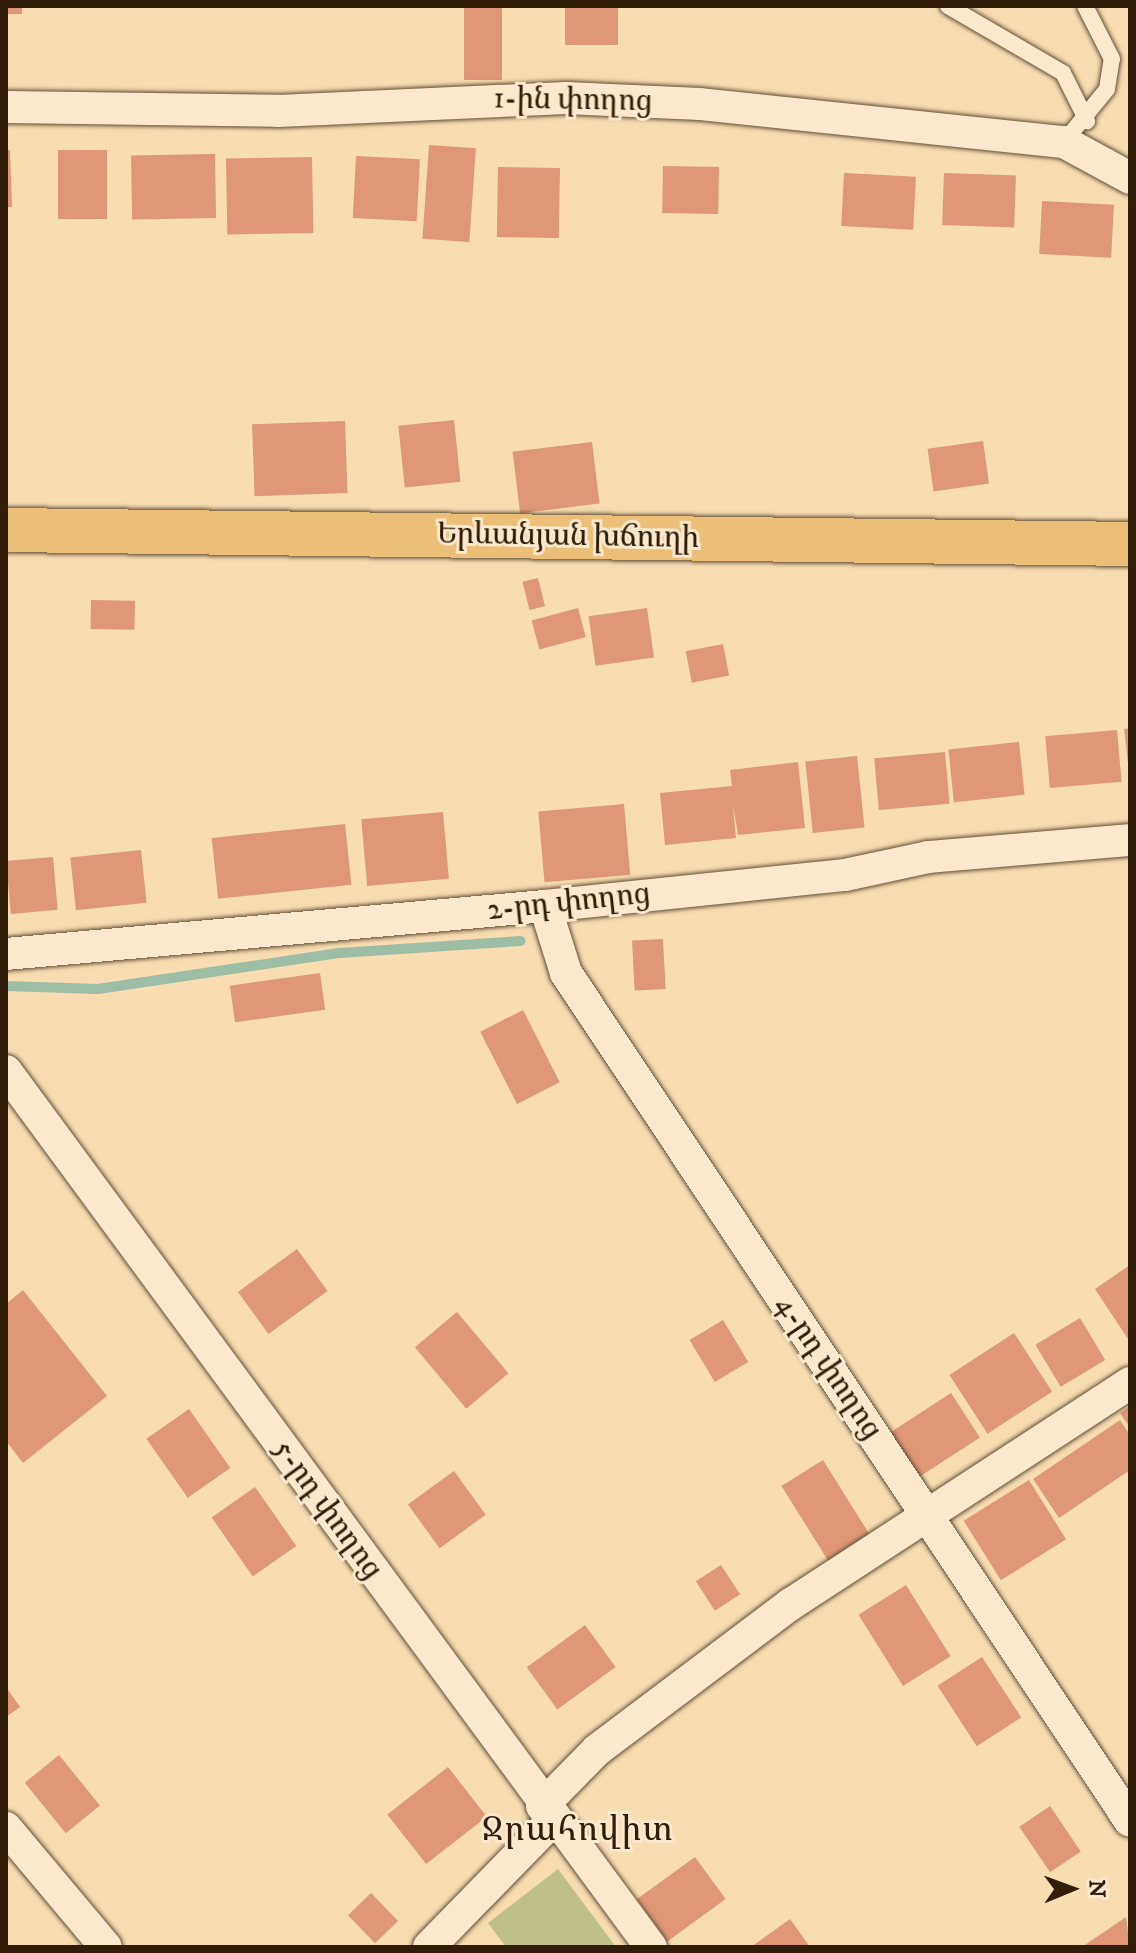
<!DOCTYPE html>
<meta charset="utf-8">
<style>
body{margin:0}
#map{position:relative;width:1136px;height:1953px;overflow:hidden;background:#f7ddb0;font-family:"IM FELL DW Pica","Noto Serif Armenian",serif}
div>[style]{position:absolute}
.green>*{inset:0;background:#bfc089}
.stream>*{height:10px;margin:-5px;padding:0 5px;transform-origin:5px;border-radius:5px;background:#9ebda6}
.building>*{inset:0;background:#e09775;transform-origin:0 0}
.roads{filter:drop-shadow(0 0 2px #624e34) drop-shadow(0 0 2px #624e34)}
.service>*{height:16px;margin:-8px;padding:0 8px;transform-origin:8px;border-radius:8px;background:#fae9cc}
.minor>*{height:32px;margin:-16px;padding:0 16px;transform-origin:16px;border-radius:16px;background:#fae9cc}
.primary>*{height:44px;margin:-22px;padding:0 22px;transform-origin:22px;border-radius:22px;background:#ecbe78}
span{translate:-50% -50%;white-space:nowrap;text-align:center;line-height:1.15;-webkit-text-stroke:6px #fae9cc;paint-order:stroke}
.street-label{font-size:30px;color:#311e0a}
.quarter-label{font-size:34px;color:#311e0a;letter-spacing:2px}
.frame{position:absolute;inset:0;border:8px solid #311e0a;pointer-events:none}
.north{position:absolute;left:1032px;top:1849px;width:80px;height:80px;-webkit-text-stroke:6px #fae9cc;paint-order:stroke;rotate:89deg;font-size:22px;font-weight:700;line-height:32px;text-align:center;color:#311e0a}
.north::after{content:'';display:block;margin:auto;width:28px;height:36px;background:#311e0a;clip-path:polygon(50% 0,100% 100%,50% 72%,0 100%)}
</style>
<div id="map">
<div class="green">
<i style="clip-path:polygon(558px 1869px,616px 1947px,506px 1947px,488px 1923px)"></i>
</div>
<div class="stream">
<i style="left:6px;top:986px;width:92px;rotate:1.9deg"></i>
<i style="left:98px;top:989px;width:245px;rotate:-8.5deg"></i>
<i style="left:340px;top:953px;width:181px;rotate:-3.8deg"></i>
</div>
<div class="building">
<i style="left:6px;top:6px;width:16px;height:8px"></i>
<i style="left:464px;top:6px;width:38px;height:74px"></i>
<i style="left:565px;top:6px;width:53px;height:39px"></i>
<i style="left:429px;top:145px;width:47px;height:94px;rotate:4deg"></i>
<i style="clip-path:polygon(6px 150px,10px 150px,12px 207px,6px 207px)"></i>
<i style="left:58px;top:150px;width:49px;height:69px"></i>
<i style="left:215px;top:154px;width:64px;height:84px;rotate:89deg"></i>
<i style="left:356px;top:156px;width:64px;height:62px;rotate:3deg"></i>
<i style="left:312px;top:157px;width:76px;height:86px;rotate:89deg"></i>
<i style="left:663px;top:166px;width:56px;height:47px;rotate:1deg"></i>
<i style="left:498px;top:167px;width:62px;height:70px;rotate:1deg"></i>
<i style="left:844px;top:173px;width:72px;height:53px;rotate:3deg"></i>
<i style="left:944px;top:173px;width:72px;height:52px;rotate:2deg"></i>
<i style="left:1042px;top:201px;width:72px;height:53px;rotate:3deg"></i>
<i style="left:454px;top:420px;width:62px;height:56px;rotate:84deg"></i>
<i style="left:345px;top:421px;width:72px;height:93px;rotate:88deg"></i>
<i style="left:983px;top:441px;width:43px;height:56px;rotate:82deg"></i>
<i style="left:592px;top:442px;width:62px;height:80px;rotate:83deg"></i>
<i style="left:538px;top:578px;width:29px;height:16px;rotate:76deg"></i>
<i style="left:91px;top:600px;width:44px;height:29px;rotate:1deg"></i>
<i style="left:578px;top:608px;width:30px;height:48px;rotate:75deg"></i>
<i style="left:647px;top:608px;width:50px;height:59px;rotate:82deg"></i>
<i style="left:723px;top:644px;width:32px;height:38px;rotate:79deg"></i>
<i style="clip-path:polygon(1130px 728px,1130px 763px,1128px 763px,1124px 729px)"></i>
<i style="left:1117px;top:730px;width:52px;height:72px;rotate:85deg"></i>
<i style="left:1019px;top:742px;width:53px;height:71px;rotate:84deg"></i>
<i style="left:945px;top:752px;width:52px;height:71px;rotate:85deg"></i>
<i style="left:857px;top:756px;width:72px;height:52px;rotate:84deg"></i>
<i style="clip-path:polygon(798px 762px,805px 828px,738px 835px,733px 805px,736px 838px,665px 845px,660px 793px,732px 786px,730px 770px)"></i>
<i style="left:624px;top:804px;width:71px;height:86px;rotate:85deg"></i>
<i style="left:443px;top:812px;width:67px;height:82px;rotate:85deg"></i>
<i style="left:345px;top:824px;width:61px;height:134px;rotate:84deg"></i>
<i style="left:141px;top:850px;width:53px;height:71px;rotate:84deg"></i>
<i style="left:53px;top:857px;width:53px;height:47px;rotate:85deg"></i>
<i style="left:663px;top:939px;width:50px;height:31px;rotate:87deg"></i>
<i style="left:320px;top:973px;width:37px;height:91px;rotate:82deg"></i>
<i style="left:523px;top:1010px;width:81px;height:48px;rotate:63deg"></i>
<i style="left:297px;top:1249px;width:52px;height:73px;rotate:54deg"></i>
<i style="clip-path:polygon(1130px 1265px,1130px 1342px,1095px 1289px)"></i>
<i style="clip-path:polygon(23px 1290px,107px 1396px,23px 1463px,6px 1441px,6px 1304px)"></i>
<i style="left:457px;top:1312px;width:80px;height:55px;rotate:50deg"></i>
<i style="left:1080px;top:1318px;width:49px;height:52px;rotate:59deg"></i>
<i style="left:723px;top:1320px;width:49px;height:39px;rotate:59deg"></i>
<i style="left:1014px;top:1333px;width:70px;height:77px;rotate:57deg"></i>
<i style="left:951px;top:1393px;width:53px;height:72px;rotate:57deg"></i>
<i style="clip-path:polygon(1130px 1406px,1130px 1428px,1120px 1413px)"></i>
<i style="left:189px;top:1409px;width:72px;height:52px;rotate:55deg"></i>
<i style="clip-path:polygon(1120px 1420px,1130px 1435px,1130px 1470px,1059px 1518px,1033px 1479px)"></i>
<i style="left:823px;top:1460px;width:90px;height:49px;rotate:58deg"></i>
<i style="left:454px;top:1471px;width:54px;height:57px;rotate:54deg"></i>
<i style="left:1029px;top:1480px;width:70px;height:77px;rotate:58deg"></i>
<i style="left:255px;top:1487px;width:72px;height:53px;rotate:55deg"></i>
<i style="left:721px;top:1565px;width:35px;height:30px;rotate:57deg"></i>
<i style="left:906px;top:1585px;width:84px;height:56px;rotate:58deg"></i>
<i style="left:585px;top:1625px;width:52px;height:72px;rotate:54deg"></i>
<i style="left:982px;top:1657px;width:72px;height:53px;rotate:57deg"></i>
<i style="clip-path:polygon(6px 1687px,20px 1707px,6px 1717px)"></i>
<i style="left:59px;top:1755px;width:65px;height:44px;rotate:51deg"></i>
<i style="left:448px;top:1767px;width:63px;height:77px;rotate:52deg"></i>
<i style="left:1050px;top:1806px;width:55px;height:37px;rotate:56deg"></i>
<i style="left:695px;top:1857px;width:52px;height:72px;rotate:54deg"></i>
<i style="left:371px;top:1893px;width:39px;height:32px;rotate:46deg"></i>
<i style="clip-path:polygon(1126px 1917px,1130px 1947px,1082px 1947px)"></i>
<i style="clip-path:polygon(790px 1919px,810px 1947px,751px 1947px)"></i>
</div>
<div class="roads">
<div class="service">
<i style="left:948px;top:6px;width:133px;rotate:30.2deg"></i>
<i style="left:1063px;top:73px;width:54px;rotate:63.4deg"></i>
<i style="left:1064px;top:142px;width:68px;rotate:-50.9deg"></i>
<i style="left:1107px;top:89px;width:30px;rotate:-81deg"></i>
<i style="left:1112px;top:59px;width:59px;rotate:-117deg"></i>
</div>
<div class="minor">
<i style="left:6px;top:107px;width:272px;rotate:0.8deg"></i>
<i style="left:278px;top:111px;width:288px;rotate:-2.6deg"></i>
<i style="left:566px;top:98px;width:134px;rotate:2.6deg"></i>
<i style="left:700px;top:104px;width:366px;rotate:6deg"></i>
<i style="left:1064px;top:142px;width:75px;rotate:28.6deg"></i>
<i style="left:545px;top:906px;width:70px;rotate:72.6deg"></i>
<i style="left:566px;top:973px;width:1018px;rotate:56.37deg"></i>
<i style="left:6px;top:954px;width:541px;rotate:-5.09deg"></i>
<i style="left:545px;top:906px;width:302px;rotate:-5.9deg"></i>
<i style="left:845px;top:875px;width:85px;rotate:-12.2deg"></i>
<i style="left:928px;top:857px;width:203px;rotate:-4.8deg"></i>
<i style="left:6px;top:1071px;width:1088px;rotate:53.64deg"></i>
<i style="left:542px;top:1806px;width:78px;rotate:-45.5deg"></i>
<i style="left:597px;top:1750px;width:243px;rotate:-37deg"></i>
<i style="left:791px;top:1604px;width:405px;rotate:-33.1deg"></i>
<i style="left:6px;top:1828px;width:155px;rotate:50deg"></i>
<i style="left:429px;top:1947px;width:177px;rotate:-45.7deg"></i>
</div>
<div class="primary">
<i style="left:6px;top:530px;width:1124px;rotate:0.71deg"></i>
</div>
</div>
<div class="street-label">
<span style="left:573px;top:101px;rotate:1deg">1-ին փողոց</span>
<span style="left:568px;top:537px;rotate:1deg">Երևանյան խճուղի</span>
<span style="left:569px;top:903px;rotate:-6deg">2-րդ փողոց</span>
<span style="left:828px;top:1368px;rotate:56deg">4-րդ փողոց</span>
<span style="left:327px;top:1510px;rotate:54deg">5-րդ փողոց</span>
</div>
<div class="quarter-label">
<span style="left:578px;top:1831px">Ջրահովիտ</span>
</div>
<div class="frame"></div>
<div class="north">N</div>
</div>
